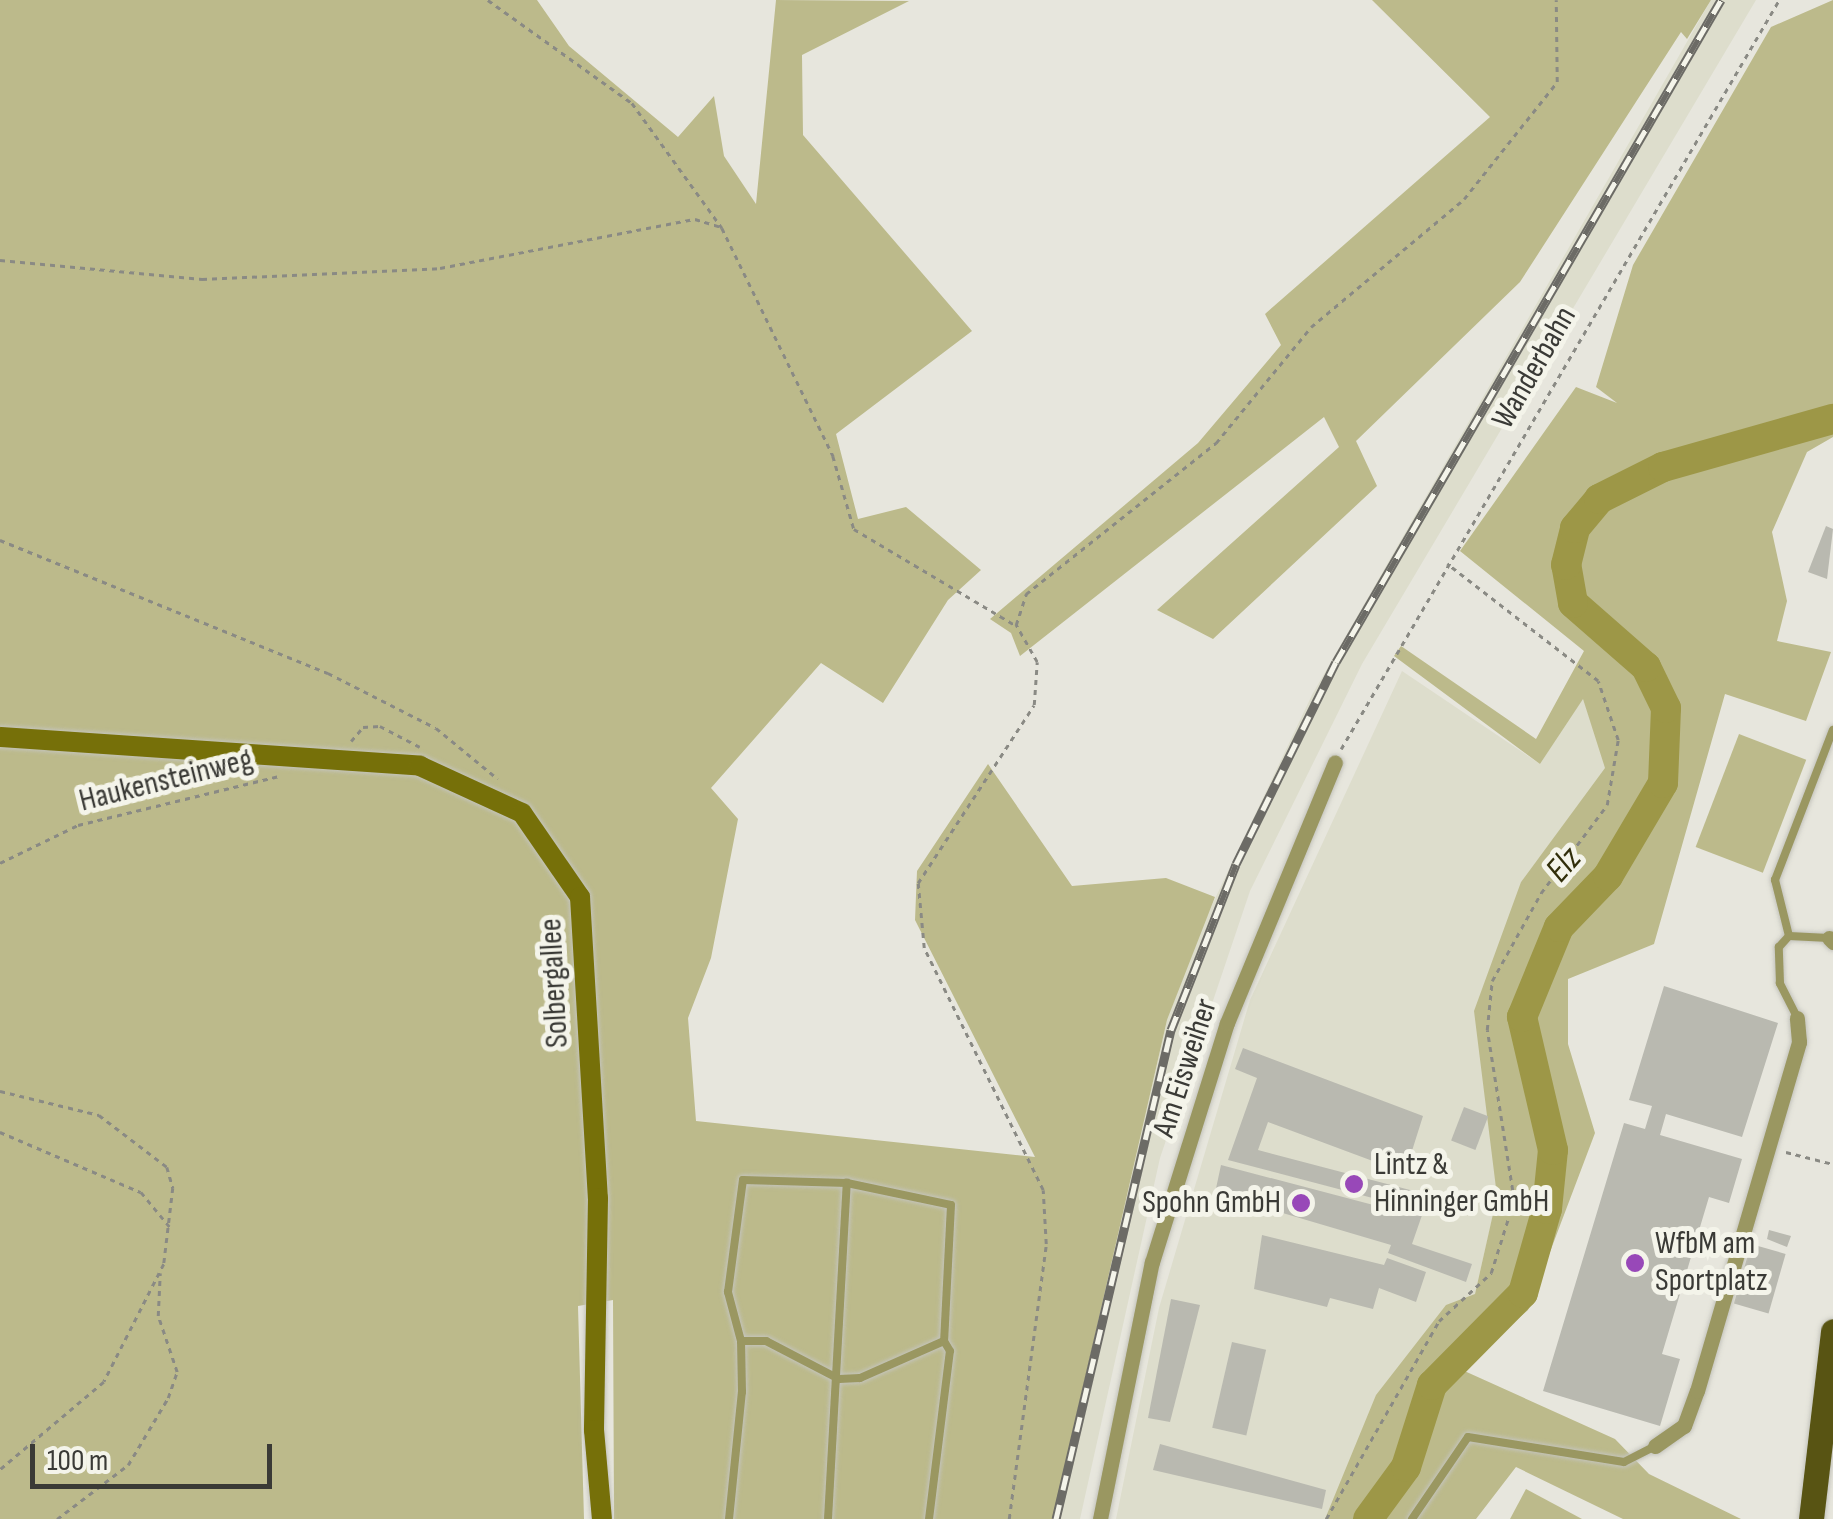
<!DOCTYPE html>
<style>
body{margin:0}
#map{position:relative;width:1833px;height:1519px;overflow:hidden;background:#e7e6dd;font-family:"Sofia Sans Condensed",sans-serif}
div>[style]{position:absolute}
.built>*{inset:0;background:#ddc}
.green>*{inset:0;background:#bcba8b;transform-origin:0 0}
.river>*{height:30px;margin:-15px;padding:0 15px;transform-origin:15px;border-radius:15px;background:#9d9747}
.building>*{inset:0;background:#b9b9b0;transform-origin:0 0}
.path>*{height:2.5px;margin-top:-1.25px;transform-origin:0;background:repeating-linear-gradient(90deg,#8a8a84 0 5px,transparent 0 10px)}
.roads{filter:drop-shadow(0 0 2px #c4c4bc) drop-shadow(0 0 2px #c4c4bc)}
.lane>*{height:8px;margin:-4px;padding:0 4px;transform-origin:4px;border-radius:4px;background:#9a9761}
.street>*{height:15px;margin:-7.5px;padding:0 7.5px;transform-origin:7.5px;border-radius:7.5px;background:#9a9761}
.secondary>*{height:20px;margin:-10px;padding:0 10px;transform-origin:10px;border-radius:10px;background:#767009}
.primary>*{height:25px;margin:-12.5px;padding:0 12.5px;transform-origin:12.5px;border-radius:12.5px;background:#585413}
.rail>*{height:9px;margin-top:-4.5px;transform-origin:0;background:repeating-linear-gradient(90deg,#f4f4ea 0 15px,#6c6b66 0 30px);box-sizing:border-box;border-block:2px solid #6c6b66}
.dots>*{width:28px;height:28px;translate:-50% -50%;box-sizing:border-box;border:5px solid #f4f4ea;border-radius:50%}
span{translate:-50% -50%;white-space:nowrap;text-align:center;line-height:1.15;-webkit-text-stroke:10px #f4f4ea;paint-order:stroke}
.street-label{font-size:32px;color:#3a3a36}
.poi-label{font-size:32px;color:#3a3a36}
.left{translate:0 -50%;text-align:left}
.right{translate:-100% -50%;text-align:right}
.water-label{font-size:35px;color:#312e0a;font-style:italic}
.scale{position:absolute;left:30px;top:1444px;width:242px;height:45px;box-sizing:border-box;border:5px solid #3a3a36;border-top:0;padding-left:12px;font-size:30px;line-height:35px;white-space:nowrap;color:#3a3a36;-webkit-text-stroke:8px #f4f4ea;paint-order:stroke}
</style>
<div id="map">
<div class="built">
<i style="clip-path:polygon(1711px 0,1756px 0,1362px 664px,1250px 891px,1160px 1158px,1080px 1519px,1053px 1519px,1167px 1020px,1202px 926px,1312px 695px)"></i>
<i style="clip-path:polygon(1402px 671px,1540px 764px,1583px 698px,1606px 768px,1521px 882px,1494px 1137px,1497px 1197px,1475px 1294px,1325px 1519px,1116px 1519px,1159px 1308px,1250px 1000px)"></i>
</div>
<div class="green">
<i style="clip-path:polygon(0 0,537px 0,569px 46px,678px 137px,714px 96px,724px 156px,756px 204px,776px 0,909px 1px,802px 55px,803px 135px,972px 331px,836px 434px,858px 519px,906px 507px,981px 570px,948px 600px,883px 703px,821px 663px,711px 788px,738px 819px,711px 958px,688px 1018px,696px 1121px,1035px 1157px,915px 920px,917px 871px,988px 764px,1072px 886px,1166px 878px,1215px 897px,1167px 1020px,1053px 1519px,614px 1519px,613px 1300px,578px 1306px,584px 1519px,0 1519px)"></i>
<i style="clip-path:polygon(1372px 0,1711px 0,1687px 39px,1681px 32px,1520px 282px,1356px 441px,1377px 486px,1213px 639px,1157px 610px,1339px 447px,1324px 417px,1020px 656px,1011px 633px,990px 619px,1198px 443px,1281px 345px,1265px 314px,1490px 117px)"></i>
<i style="clip-path:polygon(1833px 0,1833px 437px,1807px 452px,1772px 532px,1787px 601px,1777px 641px,1831px 652px,1806px 721px,1725px 694px,1654px 944px,1568px 979px,1568px 1044px,1595px 1133px,1528px 1310px,1460px 1369px,1615px 1439px,1649px 1474px,1741px 1519px,1623px 1519px,1516px 1467px,1476px 1519px,1325px 1519px,1376px 1395px,1446px 1305px,1475px 1294px,1497px 1196px,1474px 1011px,1521px 882px,1605px 768px,1583px 699px,1540px 764px,1394px 656px,1401px 646px,1536px 739px,1584px 651px,1460px 551px,1576px 387px,1617px 403px,1596px 387px,1633px 265px,1771px 27px)"></i>
<i style="left:1739px;top:734px;width:72px;height:121px;rotate:21deg"></i>
<i style="clip-path:polygon(1526px 1489px,1582px 1519px,1510px 1519px)"></i>
</div>
<div class="river">
<i style="left:1368px;top:1519px;width:64px;rotate:-53.8deg"></i>
<i style="left:1406px;top:1467px;width:86px;rotate:-72.4deg"></i>
<i style="left:1432px;top:1385px;width:129px;rotate:-45.3deg"></i>
<i style="left:1523px;top:1293px;width:87px;rotate:-74.1deg"></i>
<i style="left:1547px;top:1209px;width:59px;rotate:-84.2deg"></i>
<i style="left:1553px;top:1150px;width:137px;rotate:-103.1deg"></i>
<i style="left:1522px;top:1017px;width:97px;rotate:-67.7deg"></i>
<i style="left:1559px;top:927px;width:71px;rotate:-46.1deg"></i>
<i style="left:1608px;top:876px;width:108px;rotate:-59.4deg"></i>
<i style="left:1663px;top:783px;width:75px;rotate:-87.7deg"></i>
<i style="left:1666px;top:708px;width:46px;rotate:-116deg"></i>
<i style="left:1646px;top:667px;width:97px;rotate:-138.8deg"></i>
<i style="left:1573px;top:603px;width:39px;rotate:-100deg"></i>
<i style="left:1566px;top:565px;width:38px;rotate:-76deg"></i>
<i style="left:1575px;top:528px;width:38px;rotate:-50deg"></i>
<i style="left:1599px;top:499px;width:72px;rotate:-26.6deg"></i>
<i style="left:1663px;top:467px;width:177px;rotate:-15.8deg"></i>
</div>
<div class="building">
<i style="clip-path:polygon(1826px 526px,1833px 529px,1827px 579px,1808px 572px)"></i>
<i style="clip-path:polygon(1664px 986px,1778px 1023px,1742px 1137px,1666px 1114px,1660px 1135px,1742px 1159px,1729px 1203px,1709px 1197px,1662px 1354px,1680px 1359px,1660px 1426px,1543px 1391px,1624px 1123px,1645px 1129px,1652px 1106px,1629px 1100px)"></i>
<i style="clip-path:polygon(1243px 1048px,1423px 1116px,1405px 1173px,1268px 1122px,1258px 1150px,1429px 1195px,1412px 1244px,1472px 1264px,1466px 1282px,1388px 1253px,1391px 1245px,1215px 1193px,1221px 1165px,1381px 1207px,1384px 1201px,1228px 1160px,1257px 1078px,1235px 1069px)"></i>
<i style="left:1464px;top:1107px;width:26px;height:36px;rotate:21deg"></i>
<i style="clip-path:polygon(1769px 1230px,1791px 1236px,1787px 1247px,1767px 1239px)"></i>
<i style="clip-path:polygon(1262px 1235px,1384px 1265px,1387px 1258px,1426px 1272px,1416px 1302px,1379px 1288px,1373px 1309px,1330px 1298px,1327px 1307px,1254px 1289px)"></i>
<i style="left:1751px;top:1244px;width:36px;height:62px;rotate:16deg"></i>
<i style="clip-path:polygon(1171px 1299px,1200px 1305px,1170px 1422px,1148px 1418px)"></i>
<i style="left:1232px;top:1342px;width:35px;height:88px;rotate:13deg"></i>
<i style="clip-path:polygon(1160px 1444px,1326px 1490px,1322px 1509px,1153px 1470px)"></i>
</div>
<div class="path">
<i style="left:488px;top:0;width:177px;rotate:35.6deg"></i>
<i style="left:632px;top:103px;width:154px;rotate:54.2deg"></i>
<i style="left:722px;top:228px;width:254px;rotate:64deg"></i>
<i style="left:833px;top:456px;width:76px;rotate:74deg"></i>
<i style="left:854px;top:529px;width:187px;rotate:30.8deg"></i>
<i style="left:0;top:260px;width:203px;rotate:5.4deg"></i>
<i style="left:202px;top:279px;width:238px;rotate:-2.6deg"></i>
<i style="left:440px;top:268px;width:260px;rotate:-10.9deg"></i>
<i style="left:695px;top:219px;width:27px;rotate:17deg"></i>
<i style="left:0;top:540px;width:354px;rotate:22.1deg"></i>
<i style="left:328px;top:673px;width:121px;rotate:27deg"></i>
<i style="left:436px;top:728px;width:80px;rotate:39.4deg"></i>
<i style="left:351px;top:741px;width:18px;rotate:-49deg"></i>
<i style="left:363px;top:727px;width:17px;rotate:-3deg"></i>
<i style="left:380px;top:726px;width:45px;rotate:27.7deg"></i>
<i style="left:1341px;top:749px;width:868px;rotate:-59.68deg"></i>
<i style="left:0;top:863px;width:87px;rotate:-26deg"></i>
<i style="left:78px;top:825px;width:207px;rotate:-13.7deg"></i>
<i style="left:0;top:1091px;width:102px;rotate:13.6deg"></i>
<i style="left:99px;top:1115px;width:86px;rotate:37.4deg"></i>
<i style="left:167px;top:1167px;width:22px;rotate:74deg"></i>
<i style="left:173px;top:1188px;width:77px;rotate:96.8deg"></i>
<i style="left:164px;top:1264px;width:132px;rotate:117deg"></i>
<i style="left:104px;top:1382px;width:136px;rotate:139.8deg"></i>
<i style="left:0;top:1132px;width:153px;rotate:23.1deg"></i>
<i style="left:141px;top:1192px;width:45px;rotate:50.4deg"></i>
<i style="left:1786px;top:1152px;width:49px;rotate:14.3deg"></i>
<i style="left:57px;top:1519px;width:89px;rotate:-37.3deg"></i>
<i style="left:128px;top:1465px;width:78px;rotate:-59.2deg"></i>
<i style="left:168px;top:1398px;width:28px;rotate:-71deg"></i>
<i style="left:177px;top:1372px;width:59px;rotate:-108.7deg"></i>
<i style="left:158px;top:1316px;width:43px;rotate:-87.3deg"></i>
<i style="left:1009px;top:1519px;width:277px;rotate:-82.3deg"></i>
<i style="left:1046px;top:1244px;width:54px;rotate:-93.2deg"></i>
<i style="left:1043px;top:1190px;width:270px;rotate:-116.2deg"></i>
<i style="left:924px;top:948px;width:65px;rotate:-95.3deg"></i>
<i style="left:918px;top:883px;width:212px;rotate:-56.9deg"></i>
<i style="left:1034px;top:705px;width:43px;rotate:-86deg"></i>
<i style="left:1037px;top:662px;width:43px;rotate:-119.6deg"></i>
<i style="left:1016px;top:625px;width:33px;rotate:-72deg"></i>
<i style="left:1026px;top:594px;width:243px;rotate:-38.5deg"></i>
<i style="left:1216px;top:443px;width:150px;rotate:-50.7deg"></i>
<i style="left:1311px;top:327px;width:199px;rotate:-39.9deg"></i>
<i style="left:1464px;top:199px;width:149px;rotate:-51.5deg"></i>
<i style="left:1557px;top:82px;width:82px;rotate:-90.7deg"></i>
<i style="left:1326px;top:1519px;width:228px;rotate:-60.3deg"></i>
<i style="left:1439px;top:1321px;width:71px;rotate:-42.7deg"></i>
<i style="left:1491px;top:1273px;width:77px;rotate:-72.5deg"></i>
<i style="left:1514px;top:1200px;width:172px;rotate:-99deg"></i>
<i style="left:1487px;top:1030px;width:49px;rotate:-84.2deg"></i>
<i style="left:1492px;top:981px;width:101px;rotate:-60.9deg"></i>
<i style="left:1541px;top:893px;width:110px;rotate:-53.1deg"></i>
<i style="left:1607px;top:805px;width:66px;rotate:-80.4deg"></i>
<i style="left:1618px;top:740px;width:62px;rotate:-108.7deg"></i>
<i style="left:1598px;top:681px;width:191px;rotate:-142.2deg"></i>
</div>
<div class="roads">
<div class="lane">
<i style="left:1789px;top:936px;width:58px;rotate:-104deg"></i>
<i style="left:1775px;top:880px;width:161px;rotate:-68.9deg"></i>
<i style="left:1797px;top:1017px;width:38px;rotate:-117deg"></i>
<i style="left:1780px;top:983px;width:36px;rotate:-92deg"></i>
<i style="left:1779px;top:947px;width:15px;rotate:-48deg"></i>
<i style="left:1789px;top:936px;width:40px;rotate:2.9deg"></i>
<i style="left:729px;top:1519px;width:128px;rotate:-84.2deg"></i>
<i style="left:742px;top:1392px;width:51px;rotate:-91.1deg"></i>
<i style="left:741px;top:1341px;width:51px;rotate:-104.9deg"></i>
<i style="left:728px;top:1292px;width:113px;rotate:-82.4deg"></i>
<i style="left:743px;top:1180px;width:104px;rotate:1.7deg"></i>
<i style="left:847px;top:1183px;width:106px;rotate:11.9deg"></i>
<i style="left:951px;top:1205px;width:136px;rotate:92.9deg"></i>
<i style="left:944px;top:1341px;width:92px;rotate:156.2deg"></i>
<i style="left:860px;top:1378px;width:21px;rotate:177deg"></i>
<i style="left:839px;top:1379px;width:82px;rotate:-152.5deg"></i>
<i style="left:766px;top:1341px;width:25px;rotate:180deg"></i>
<i style="left:828px;top:1519px;width:337px;rotate:-86.8deg"></i>
<i style="left:929px;top:1519px;width:169px;rotate:-82.9deg"></i>
<i style="left:950px;top:1351px;width:12px;rotate:-121deg"></i>
<i style="left:1412px;top:1519px;width:99px;rotate:-55.7deg"></i>
<i style="left:1468px;top:1437px;width:158px;rotate:9.1deg"></i>
<i style="left:1624px;top:1462px;width:35px;rotate:-27deg"></i>
</div>
<div class="street">
<i style="left:1829px;top:938px;width:6px;rotate:45deg"></i>
<i style="left:1655px;top:1446px;width:35px;rotate:-35deg"></i>
<i style="left:1684px;top:1426px;width:37px;rotate:-70deg"></i>
<i style="left:1697px;top:1391px;width:364px;rotate:-73.7deg"></i>
<i style="left:1799px;top:1042px;width:24px;rotate:-95deg"></i>
<i style="left:1100px;top:1519px;width:262px;rotate:-78.6deg"></i>
<i style="left:1152px;top:1262px;width:250px;rotate:-72.6deg"></i>
<i style="left:1227px;top:1023px;width:282px;rotate:-67.5deg"></i>
</div>
<div class="secondary">
<i style="left:0;top:737px;width:421px;rotate:3.9deg"></i>
<i style="left:420px;top:766px;width:112px;rotate:24.7deg"></i>
<i style="left:522px;top:813px;width:102px;rotate:55.4deg"></i>
<i style="left:580px;top:897px;width:302px;rotate:86.6deg"></i>
<i style="left:598px;top:1198px;width:232px;rotate:91deg"></i>
<i style="left:594px;top:1430px;width:89px;rotate:84.9deg"></i>
</div>
<div class="primary">
<i style="left:1811px;top:1519px;width:189px;rotate:-83.3deg"></i>
</div>
</div>
<div class="rail">
<i style="left:1056px;top:1519px;width:502px;rotate:-76.77deg"></i>
<i style="left:1171px;top:1030px;width:178px;rotate:-68.6deg"></i>
<i style="left:1236px;top:864px;width:225px;rotate:-63.7deg"></i>
<i style="left:1336px;top:662px;width:766px;rotate:-59.82deg"></i>
</div>
<div class="dots">
<i style="left:1354px;top:1184px;background:#9848b8"></i>
<i style="left:1301px;top:1203px;background:#9848b8"></i>
<i style="left:1635px;top:1263px;background:#9848b8"></i>
</div>
<div class="street-label">
<span style="left:1535px;top:368px;rotate:-60deg">Wanderbahn</span>
<span style="left:166px;top:781px;rotate:-14deg">Haukensteinweg</span>
<span style="left:555px;top:983px;rotate:-93deg">Solbergallee</span>
<span style="left:1186px;top:1068px;rotate:-72deg">Am Eisweiher</span>
</div>
<div class="poi-label">
<span class="left" style="left:1374px;top:1184px">Lintz &amp;<br>Hinninger GmbH</span>
<span class="right" style="left:1281px;top:1203px">Spohn GmbH</span>
<span class="left" style="left:1655px;top:1263px">WfbM am<br>Sportplatz</span>
</div>
<div class="water-label">
<span style="left:1564px;top:865px;rotate:-49deg">Elz</span>
</div>
<div class="scale">100 m</div>
</div>
